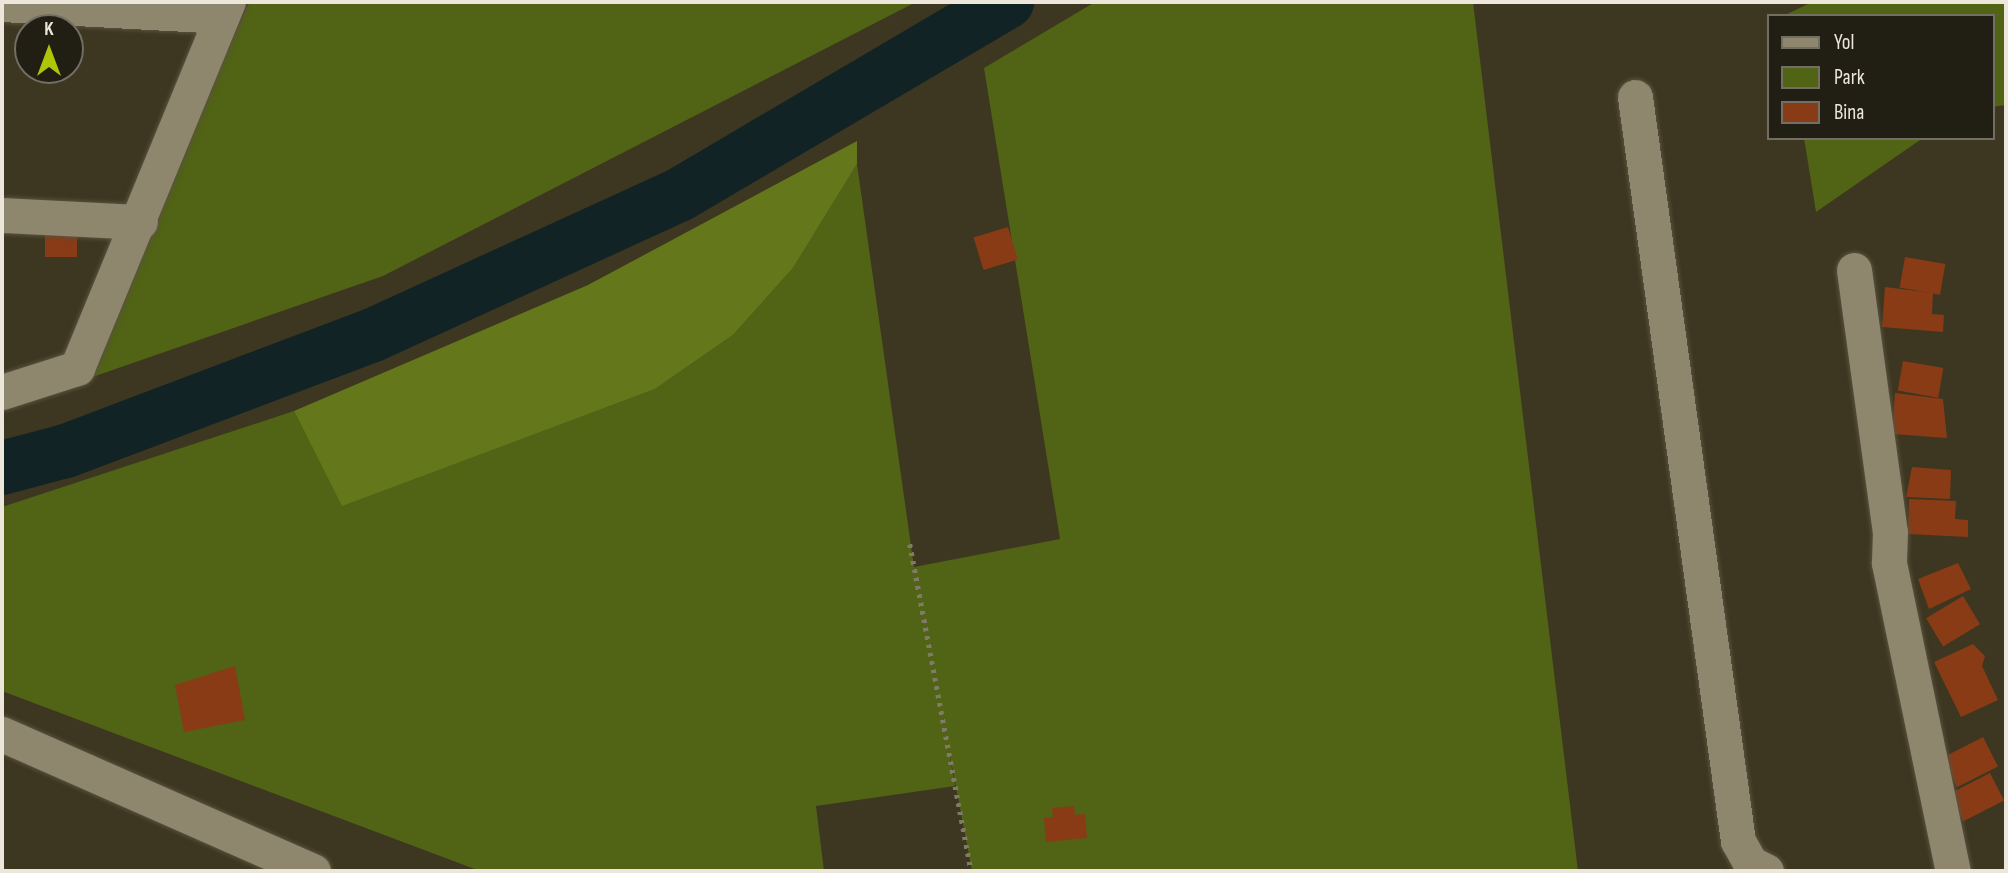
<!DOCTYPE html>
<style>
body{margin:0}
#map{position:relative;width:2008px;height:873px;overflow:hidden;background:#3d3620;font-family:"Sofia Sans Condensed",sans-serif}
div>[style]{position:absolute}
.green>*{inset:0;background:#516315}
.forest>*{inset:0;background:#64781b}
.river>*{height:54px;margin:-27px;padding:0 27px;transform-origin:27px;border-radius:27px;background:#122326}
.building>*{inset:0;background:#893b16;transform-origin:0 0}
.path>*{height:4.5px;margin-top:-2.25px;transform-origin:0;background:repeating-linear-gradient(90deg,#807a68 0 3.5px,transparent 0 8.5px)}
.roads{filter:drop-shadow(0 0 2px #58523f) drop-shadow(0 0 2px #58523f)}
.minor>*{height:35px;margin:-17.5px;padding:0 17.5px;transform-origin:17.5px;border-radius:17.5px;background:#8e866d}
span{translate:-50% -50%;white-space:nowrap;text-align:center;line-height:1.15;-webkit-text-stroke:7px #211e14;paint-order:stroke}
.frame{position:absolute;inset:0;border:4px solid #ece7da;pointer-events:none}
.legend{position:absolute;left:1767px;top:14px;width:228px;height:126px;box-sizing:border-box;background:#211e14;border:2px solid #726e63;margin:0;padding:9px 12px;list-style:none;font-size:21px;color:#ece7da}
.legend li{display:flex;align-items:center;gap:14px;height:35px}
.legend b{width:35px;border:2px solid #726e63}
.north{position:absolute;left:14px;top:14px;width:70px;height:70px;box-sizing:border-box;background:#211e14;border:2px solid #726e63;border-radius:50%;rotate:0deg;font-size:19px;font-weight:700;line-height:28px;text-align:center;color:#ece7da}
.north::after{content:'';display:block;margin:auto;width:24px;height:32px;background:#afc508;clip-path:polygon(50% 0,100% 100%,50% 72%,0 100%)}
</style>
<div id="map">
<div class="green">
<i style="clip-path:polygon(249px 2px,916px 2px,383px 276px,81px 381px)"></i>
<i style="clip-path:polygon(1095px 2px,1473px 2px,1578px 871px,972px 871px,947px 740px,955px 786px,816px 806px,824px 871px,480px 871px,2px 691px,2px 507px,294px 411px,342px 505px,655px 389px,733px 335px,793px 268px,857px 164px,914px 567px,1060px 539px,984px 68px)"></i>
<i style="clip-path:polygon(1812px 2px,2006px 2px,2006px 105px,1992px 107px,1992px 16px,1783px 16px)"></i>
<i style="clip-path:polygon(1804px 138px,1923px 138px,1816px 212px)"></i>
</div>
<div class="forest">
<i style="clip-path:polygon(857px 141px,857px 164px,793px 268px,733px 335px,655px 389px,342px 506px,294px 411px,588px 285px)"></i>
</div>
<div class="river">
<i style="left:2px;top:468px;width:66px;rotate:-14.9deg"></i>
<i style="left:66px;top:451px;width:328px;rotate:-20.7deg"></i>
<i style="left:373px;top:335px;width:337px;rotate:-24.6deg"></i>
<i style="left:679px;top:195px;width:381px;rotate:-30.5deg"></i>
</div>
<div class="building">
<i style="left:1008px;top:227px;width:34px;height:36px;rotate:73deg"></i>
<i style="left:77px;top:231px;width:26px;height:32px;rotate:90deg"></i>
<i style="left:1905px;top:257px;width:41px;height:31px;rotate:10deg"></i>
<i style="clip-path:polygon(1885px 287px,1933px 293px,1932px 314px,1944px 315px,1943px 332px,1882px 327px)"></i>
<i style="left:1903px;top:361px;width:41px;height:30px;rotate:10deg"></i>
<i style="clip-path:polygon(1895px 393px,1943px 399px,1947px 438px,1892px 434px)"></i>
<i style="clip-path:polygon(1912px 467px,1951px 470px,1950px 499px,1906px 497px)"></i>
<i style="clip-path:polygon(1909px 499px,1956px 501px,1955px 519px,1968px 520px,1968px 537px,1908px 534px)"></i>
<i style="clip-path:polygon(1958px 563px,1971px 589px,1929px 609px,1918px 579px)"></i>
<i style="left:1963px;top:596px;width:33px;height:43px;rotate:59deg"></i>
<i style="clip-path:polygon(1973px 644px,1985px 656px,1982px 666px,1998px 700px,1961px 717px,1934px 662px)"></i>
<i style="clip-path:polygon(235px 666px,245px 720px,184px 732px,175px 685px)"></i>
<i style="left:1983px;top:737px;width:33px;height:46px;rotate:63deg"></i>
<i style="left:1990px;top:773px;width:31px;height:46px;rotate:63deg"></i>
<i style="clip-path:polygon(1074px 806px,1075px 815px,1085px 814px,1087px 838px,1046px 842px,1044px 818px,1053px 817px,1052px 808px)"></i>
</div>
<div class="path">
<i style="left:910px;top:544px;width:333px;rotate:79.4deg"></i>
</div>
<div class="roads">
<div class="minor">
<i style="left:2px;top:4px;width:220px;rotate:3.1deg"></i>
<i style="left:1635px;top:97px;width:751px;rotate:82.12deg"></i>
<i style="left:1738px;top:841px;width:25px;rotate:61deg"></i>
<i style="left:1750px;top:863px;width:18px;rotate:27deg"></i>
<i style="left:2px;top:215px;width:138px;rotate:2.9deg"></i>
<i style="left:1854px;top:270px;width:264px;rotate:82.2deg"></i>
<i style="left:1890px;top:532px;width:31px;rotate:92deg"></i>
<i style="left:1889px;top:563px;width:315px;rotate:78.3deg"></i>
<i style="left:2px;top:392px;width:79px;rotate:-17.7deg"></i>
<i style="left:77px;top:368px;width:396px;rotate:-67.6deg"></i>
<i style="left:2px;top:734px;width:340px;rotate:23.8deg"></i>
</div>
</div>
<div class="frame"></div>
<ul class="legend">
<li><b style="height:9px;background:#8e866d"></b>Yol</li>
<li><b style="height:19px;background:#516315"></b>Park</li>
<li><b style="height:19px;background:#893b16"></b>Bina</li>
</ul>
<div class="north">K</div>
</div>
